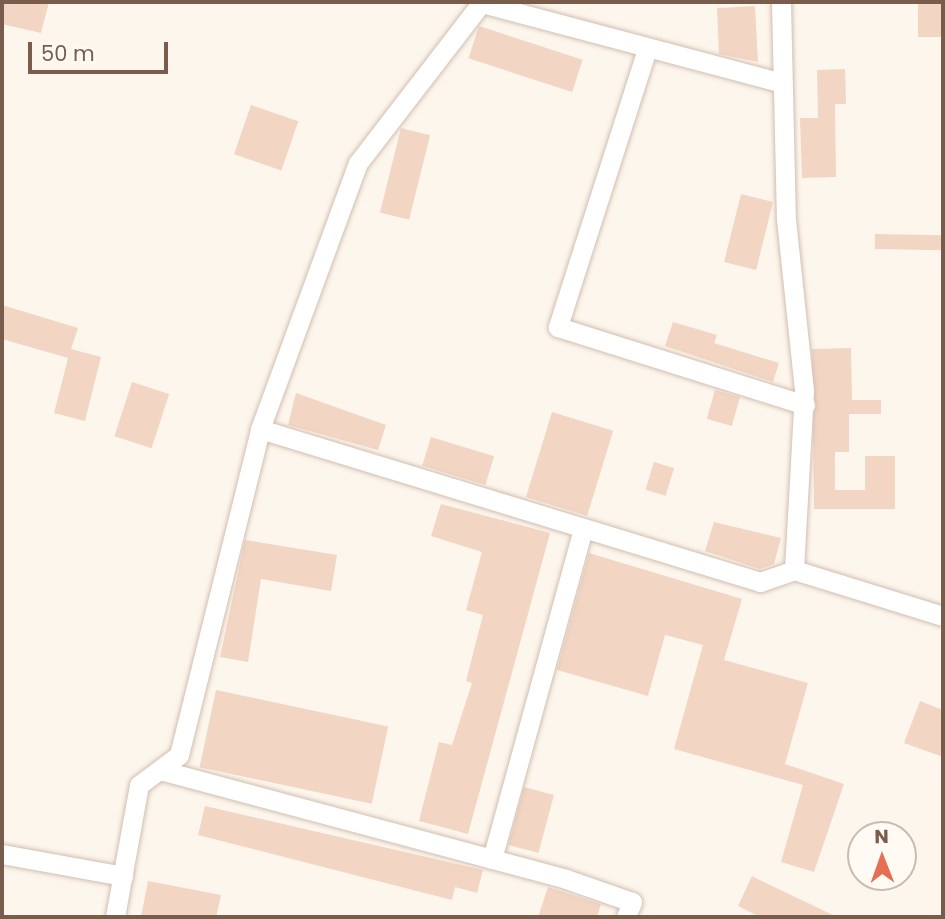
<!DOCTYPE html>
<style>
body{margin:0}
#map{position:relative;width:945px;height:919px;overflow:hidden;background:#fdf6ec;font-family:Poppins,sans-serif}
div>[style]{position:absolute}
.building>*{inset:0;background:#f3d5c3;transform-origin:0 0}
.roads{filter:drop-shadow(0 0 2px #d1beb0) drop-shadow(0 0 2px #d1beb0)}
.minor>*{height:19px;margin:-9.5px;padding:0 9.5px;transform-origin:9.5px;border-radius:9.5px;background:#fff}
span{translate:-50% -50%;white-space:nowrap;text-align:center;line-height:1.15;-webkit-text-stroke:5px #fffaf3;paint-order:stroke}
.frame{position:absolute;inset:0;border:4px solid #7a5c4d;pointer-events:none}
.north{position:absolute;left:847px;top:821px;width:70px;height:70px;box-sizing:border-box;background:#fffaf3;border:2px solid #cabbb1;border-radius:50%;rotate:359deg;font-size:19px;font-weight:700;line-height:28px;text-align:center;color:#7a5c4d}
.north::after{content:'';display:block;margin:auto;width:24px;height:32px;background:#e76f51;clip-path:polygon(50% 0,100% 100%,50% 72%,0 100%)}
.scale{position:absolute;left:28px;top:42px;width:140px;height:32px;box-sizing:border-box;border:4px solid #7a5c4d;border-top:0;padding-left:9px;font-size:21px;line-height:24px;white-space:nowrap;color:#7a5c4d;-webkit-text-stroke:5px #fffaf3;paint-order:stroke}
</style>
<div id="map">
<div class="building">
<i style="clip-path:polygon(2px 2px,49px 2px,41px 33px,2px 24px)"></i>
<i style="left:918px;top:2px;width:25px;height:35px"></i>
<i style="clip-path:polygon(755px 6px,758px 62px,719px 54px,717px 8px)"></i>
<i style="left:479px;top:26px;width:109px;height:34px;rotate:18deg"></i>
<i style="clip-path:polygon(845px 69px,846px 104px,835px 104px,836px 177px,802px 178px,800px 118px,818px 118px,817px 70px)"></i>
<i style="left:251px;top:105px;width:50px;height:52px;rotate:19deg"></i>
<i style="left:401px;top:128px;width:30px;height:87px;rotate:14deg"></i>
<i style="left:741px;top:194px;width:33px;height:70px;rotate:14deg"></i>
<i style="left:875px;top:234px;width:68px;height:15px;rotate:1deg"></i>
<i style="clip-path:polygon(2px 305px,78px 328px,71px 349px,101px 357px,85px 421px,54px 413px,68px 358px,2px 339px)"></i>
<i style="clip-path:polygon(673px 322px,717px 335px,714px 343px,779px 363px,773px 382px,665px 346px)"></i>
<i style="clip-path:polygon(851px 348px,852px 400px,881px 400px,881px 414px,849px 414px,849px 452px,835px 452px,835px 490px,865px 490px,865px 456px,895px 456px,895px 509px,814px 509px,812px 349px)"></i>
<i style="left:132px;top:382px;width:39px;height:57px;rotate:18deg"></i>
<i style="left:715px;top:390px;width:26px;height:30px;rotate:16deg"></i>
<i style="clip-path:polygon(296px 393px,386px 425px,378px 450px,288px 425px)"></i>
<i style="left:552px;top:412px;width:64px;height:89px;rotate:17deg"></i>
<i style="left:431px;top:437px;width:66px;height:30px;rotate:17deg"></i>
<i style="left:654px;top:462px;width:21px;height:29px;rotate:17deg"></i>
<i style="clip-path:polygon(441px 504px,550px 533px,468px 834px,419px 821px,439px 742px,452px 745px,472px 683px,466px 681px,483px 615px,466px 610px,482px 552px,431px 536px)"></i>
<i style="clip-path:polygon(714px 522px,781px 538px,774px 564px,760px 569px,705px 551px)"></i>
<i style="clip-path:polygon(245px 540px,337px 555px,331px 591px,261px 579px,248px 662px,220px 657px)"></i>
<i style="clip-path:polygon(589px 553px,742px 599px,724px 660px,808px 683px,785px 764px,844px 784px,814px 872px,781px 862px,803px 785px,674px 749px,703px 645px,665px 635px,648px 696px,557px 670px)"></i>
<i style="left:216px;top:690px;width:176px;height:79px;rotate:12deg"></i>
<i style="clip-path:polygon(920px 701px,943px 710px,943px 757px,904px 743px)"></i>
<i style="left:524px;top:787px;width:31px;height:60px;rotate:15deg"></i>
<i style="clip-path:polygon(205px 806px,483px 870px,477px 893px,455px 887px,452px 900px,198px 835px)"></i>
<i style="clip-path:polygon(752px 876px,768px 884px,837px 917px,760px 917px,738px 906px)"></i>
<i style="clip-path:polygon(148px 881px,221px 895px,216px 917px,141px 917px)"></i>
<i style="clip-path:polygon(548px 887px,601px 904px,597px 917px,538px 917px)"></i>
</div>
<div class="roads">
<div class="minor">
<i style="left:478px;top:2px;width:315px;rotate:14.9deg"></i>
<i style="left:781px;top:2px;width:217px;rotate:88.7deg"></i>
<i style="left:786px;top:219px;width:173px;rotate:84deg"></i>
<i style="left:804px;top:391px;width:179px;rotate:93.2deg"></i>
<i style="left:647px;top:49px;width:292px;rotate:107.8deg"></i>
<i style="left:558px;top:327px;width:259px;rotate:17.5deg"></i>
<i style="left:260px;top:429px;width:523px;rotate:17.01deg"></i>
<i style="left:760px;top:582px;width:36px;rotate:-19deg"></i>
<i style="left:794px;top:570px;width:156px;rotate:17.2deg"></i>
<i style="left:160px;top:770px;width:420px;rotate:15deg"></i>
<i style="left:566px;top:879px;width:70px;rotate:19.2deg"></i>
<i style="left:632px;top:902px;width:16px;rotate:112deg"></i>
<i style="left:2px;top:854px;width:123px;rotate:10.3deg"></i>
<i style="left:492px;top:859px;width:343px;rotate:-74.6deg"></i>
<i style="left:115px;top:917px;width:134px;rotate:-79.7deg"></i>
<i style="left:139px;top:785px;width:50px;rotate:-36.9deg"></i>
<i style="left:179px;top:755px;width:336px;rotate:-76deg"></i>
<i style="left:260px;top:429px;width:283px;rotate:-69.8deg"></i>
<i style="left:358px;top:163px;width:203px;rotate:-52.4deg"></i>
</div>
</div>
<div class="frame"></div>
<div class="north">N</div>
<div class="scale">50 m</div>
</div>
